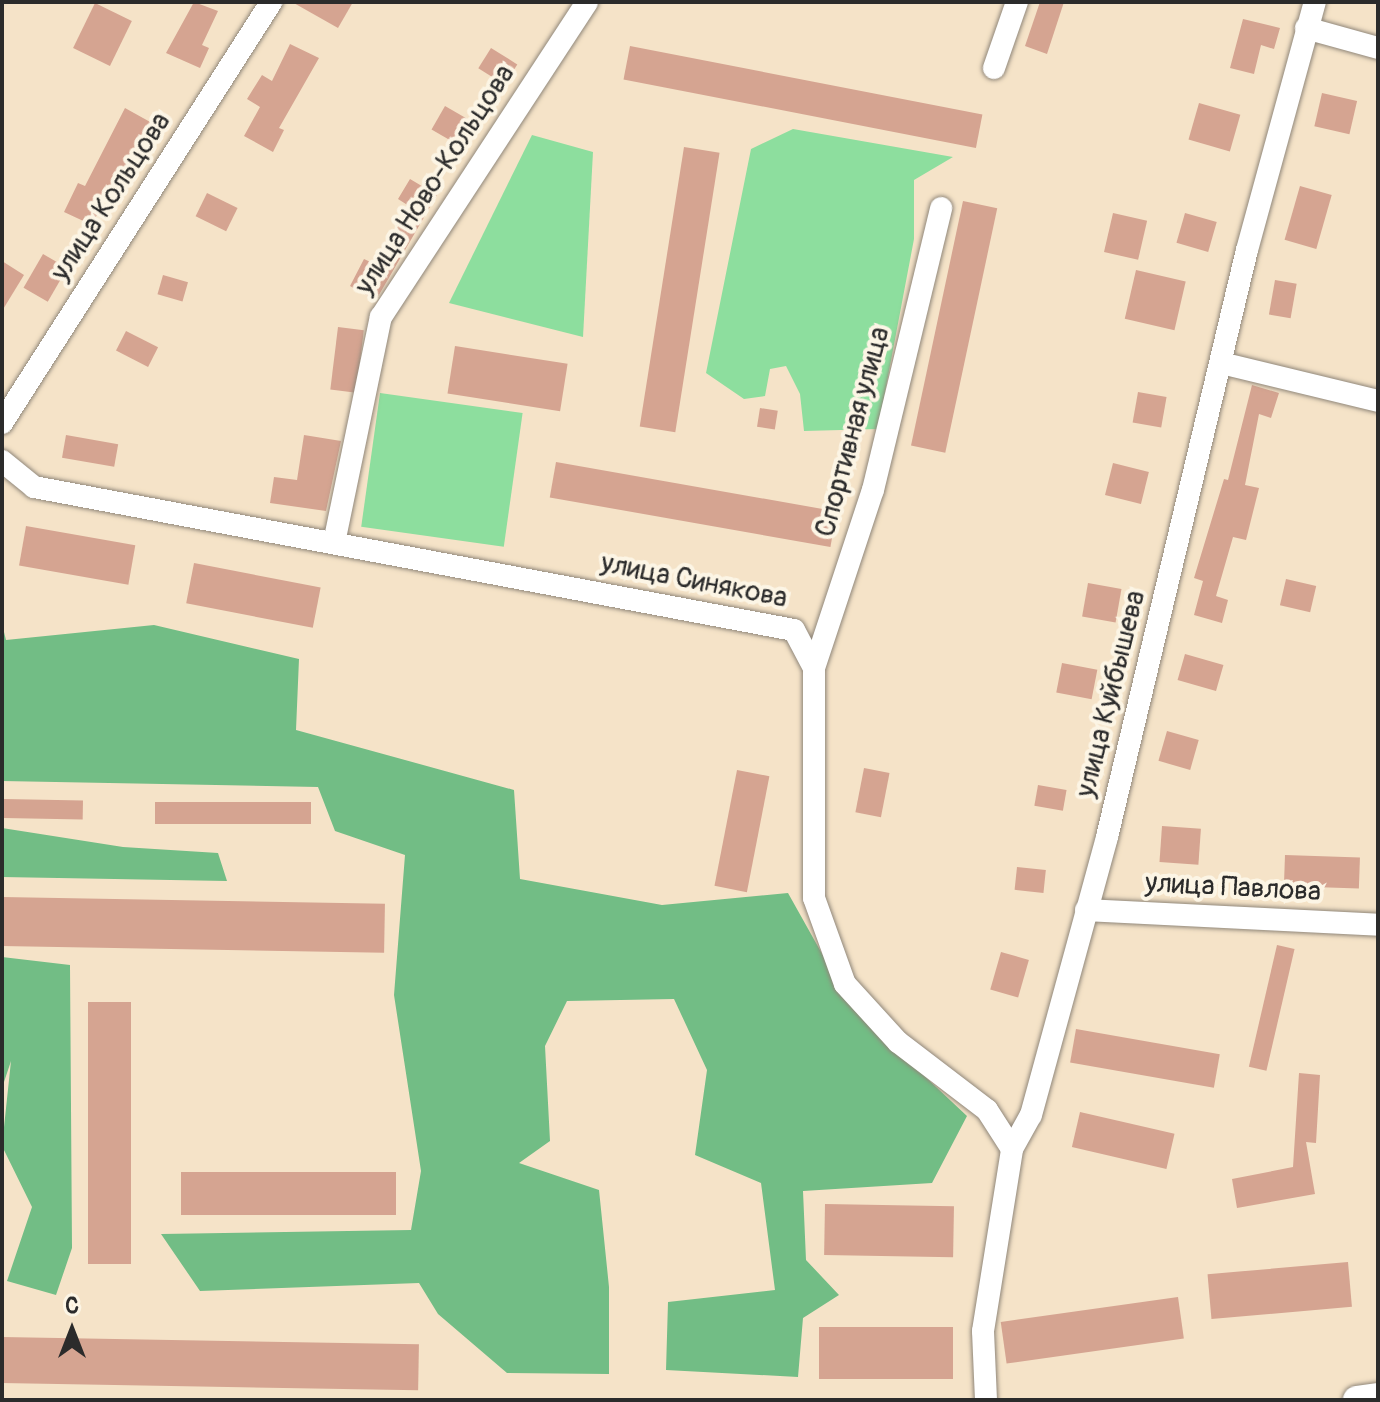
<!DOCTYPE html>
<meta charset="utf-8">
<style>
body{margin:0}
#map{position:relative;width:1380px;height:1402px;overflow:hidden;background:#f5e3c8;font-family:Pangolin,sans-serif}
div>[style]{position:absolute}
.green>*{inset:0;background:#8dde9e;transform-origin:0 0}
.forest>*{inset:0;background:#72bd85}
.building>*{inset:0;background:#d5a491;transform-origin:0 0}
.roads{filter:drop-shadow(0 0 2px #90877a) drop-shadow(0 0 2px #90877a)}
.minor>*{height:22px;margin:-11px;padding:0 11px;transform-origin:11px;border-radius:11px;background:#fff}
.tertiary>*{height:28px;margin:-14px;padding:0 14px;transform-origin:14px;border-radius:14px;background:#fff}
span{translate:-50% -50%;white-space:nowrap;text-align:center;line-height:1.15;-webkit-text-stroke:8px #fcf5e5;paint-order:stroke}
.street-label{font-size:28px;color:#2b2b2b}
.frame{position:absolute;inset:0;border:4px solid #2b2b2b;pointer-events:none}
.north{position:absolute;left:32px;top:1290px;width:80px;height:80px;-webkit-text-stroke:6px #fcf5e5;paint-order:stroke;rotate:0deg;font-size:22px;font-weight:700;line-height:32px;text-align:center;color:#2b2b2b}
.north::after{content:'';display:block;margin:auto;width:28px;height:36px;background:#2b2b2b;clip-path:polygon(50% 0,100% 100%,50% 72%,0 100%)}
</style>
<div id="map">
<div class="green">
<i style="clip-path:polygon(793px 129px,953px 157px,914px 180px,914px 239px,878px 429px,804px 431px,800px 394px,786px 366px,770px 369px,765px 396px,744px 399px,706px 373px,751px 149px)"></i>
<i style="clip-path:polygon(532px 135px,593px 152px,583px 337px,449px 303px)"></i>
<i style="left:380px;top:393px;width:144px;height:135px;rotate:8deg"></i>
</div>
<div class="forest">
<i style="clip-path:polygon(2px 624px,6px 640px,154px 625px,299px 659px,296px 730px,514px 790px,520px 879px,662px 905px,788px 893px,853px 1009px,967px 1116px,932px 1183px,803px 1191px,806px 1260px,839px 1295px,803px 1318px,798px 1377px,666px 1370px,668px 1302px,775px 1290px,761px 1183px,695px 1155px,707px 1070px,674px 999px,567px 1001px,545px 1046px,550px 1141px,519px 1163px,599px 1190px,609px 1287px,609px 1374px,507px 1373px,438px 1314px,419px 1283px,200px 1291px,161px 1234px,411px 1230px,421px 1171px,394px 995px,405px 855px,335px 831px,318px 787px,2px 781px)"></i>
<i style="clip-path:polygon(2px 828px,123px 847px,218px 853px,227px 881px,2px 877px)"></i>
<i style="clip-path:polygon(2px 957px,70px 965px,72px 1248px,56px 1295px,7px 1281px,32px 1207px,2px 1146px,11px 1061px,2px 1088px)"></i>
</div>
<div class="building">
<i style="clip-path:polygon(194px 2px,218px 11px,202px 45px,209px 48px,200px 68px,166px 53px)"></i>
<i style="clip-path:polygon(292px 2px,353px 2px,338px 28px)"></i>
<i style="clip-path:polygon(1040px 2px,1064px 2px,1047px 54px,1025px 46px)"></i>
<i style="left:95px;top:3px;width:41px;height:50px;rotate:26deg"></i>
<i style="clip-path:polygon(1243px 19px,1280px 28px,1274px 49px,1261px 45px,1254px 74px,1230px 68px)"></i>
<i style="clip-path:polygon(290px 44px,319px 58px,279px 128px,284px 130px,273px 152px,244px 136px,260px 107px,247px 99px,262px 75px,272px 81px)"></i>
<i style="left:630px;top:46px;width:359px;height:34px;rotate:11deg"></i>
<i style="left:491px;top:48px;width:31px;height:24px;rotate:32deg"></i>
<i style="left:1322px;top:93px;width:36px;height:34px;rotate:13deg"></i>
<i style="left:1199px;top:103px;width:43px;height:38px;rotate:16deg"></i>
<i style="left:445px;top:106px;width:36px;height:27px;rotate:30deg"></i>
<i style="clip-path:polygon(125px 108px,152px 123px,129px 165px,138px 169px,123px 197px,109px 190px,92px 225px,64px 212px,78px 183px,85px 186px)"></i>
<i style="left:684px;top:147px;width:36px;height:283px;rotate:9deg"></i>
<i style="clip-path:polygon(410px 179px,437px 195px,376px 300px,350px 286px,364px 259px,377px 265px,409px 206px,398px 199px)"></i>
<i style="left:1300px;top:186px;width:33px;height:56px;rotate:16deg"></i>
<i style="left:207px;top:193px;width:34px;height:26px;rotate:26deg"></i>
<i style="left:963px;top:201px;width:35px;height:250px;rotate:12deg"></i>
<i style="left:1113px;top:213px;width:35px;height:40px;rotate:13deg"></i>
<i style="left:1185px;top:213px;width:33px;height:31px;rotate:16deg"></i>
<i style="left:43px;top:254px;width:28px;height:39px;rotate:30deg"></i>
<i style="clip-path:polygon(2px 261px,24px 275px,2px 311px)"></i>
<i style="left:1136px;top:270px;width:51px;height:50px;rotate:13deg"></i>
<i style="left:163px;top:275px;width:26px;height:20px;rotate:16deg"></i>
<i style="left:1275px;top:280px;width:22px;height:35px;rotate:10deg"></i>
<i style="left:338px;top:327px;width:26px;height:63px;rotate:7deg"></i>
<i style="left:126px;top:331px;width:36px;height:22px;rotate:27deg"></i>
<i style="left:455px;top:346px;width:114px;height:48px;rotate:9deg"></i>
<i style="clip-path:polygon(1252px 385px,1279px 393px,1271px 418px,1259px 414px,1245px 485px,1259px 488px,1246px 540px,1233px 537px,1216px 596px,1228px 600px,1222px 623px,1194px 615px,1203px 581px,1194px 578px,1224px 479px,1228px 480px)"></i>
<i style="left:1138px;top:392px;width:29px;height:31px;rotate:10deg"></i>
<i style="left:760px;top:408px;width:18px;height:19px;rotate:9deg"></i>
<i style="left:66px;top:435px;width:53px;height:23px;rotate:10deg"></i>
<i style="clip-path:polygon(304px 435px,341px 441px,326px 511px,270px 503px,274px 477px,297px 480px)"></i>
<i style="left:556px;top:462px;width:285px;height:36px;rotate:10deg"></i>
<i style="left:1113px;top:463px;width:37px;height:33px;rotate:14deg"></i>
<i style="left:26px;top:526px;width:111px;height:40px;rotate:10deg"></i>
<i style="left:194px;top:563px;width:129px;height:41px;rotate:11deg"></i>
<i style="left:1286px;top:579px;width:31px;height:27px;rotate:13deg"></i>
<i style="left:1088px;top:583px;width:34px;height:34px;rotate:10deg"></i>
<i style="left:1185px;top:654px;width:40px;height:27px;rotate:16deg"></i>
<i style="left:1062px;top:663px;width:36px;height:30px;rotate:11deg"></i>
<i style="left:1167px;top:731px;width:33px;height:31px;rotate:16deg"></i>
<i style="left:864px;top:768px;width:26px;height:45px;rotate:11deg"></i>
<i style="left:737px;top:770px;width:33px;height:118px;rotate:11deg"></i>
<i style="left:1038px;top:785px;width:29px;height:21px;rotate:10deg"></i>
<i style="left:4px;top:799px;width:79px;height:19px;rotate:1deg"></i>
<i style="left:155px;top:802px;width:156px;height:22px"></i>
<i style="left:1162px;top:826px;width:39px;height:36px;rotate:4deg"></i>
<i style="left:1285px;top:855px;width:75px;height:31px;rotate:2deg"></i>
<i style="left:1017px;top:867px;width:29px;height:23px;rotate:6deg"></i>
<i style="left:2px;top:897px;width:383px;height:49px;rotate:1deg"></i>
<i style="left:1277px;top:945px;width:18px;height:125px;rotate:13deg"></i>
<i style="left:1001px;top:952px;width:29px;height:39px;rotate:16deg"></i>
<i style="left:131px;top:1002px;width:262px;height:43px;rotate:90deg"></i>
<i style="left:1076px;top:1029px;width:146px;height:34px;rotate:10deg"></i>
<i style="clip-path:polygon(1299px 1073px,1320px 1075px,1316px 1143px,1306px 1142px,1315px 1194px,1237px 1208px,1232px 1179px,1293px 1167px)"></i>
<i style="left:1080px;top:1112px;width:97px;height:36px;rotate:13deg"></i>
<i style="left:396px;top:1172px;width:43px;height:215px;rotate:90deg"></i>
<i style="left:825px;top:1204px;width:129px;height:51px;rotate:1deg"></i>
<i style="left:1348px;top:1262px;width:45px;height:141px;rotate:85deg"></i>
<i style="left:1178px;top:1297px;width:42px;height:179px;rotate:82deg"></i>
<i style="left:819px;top:1327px;width:134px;height:52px"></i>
<i style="left:2px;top:1337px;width:417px;height:46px;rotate:1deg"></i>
</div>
<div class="roads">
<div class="minor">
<i style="left:1306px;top:28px;width:75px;rotate:15.5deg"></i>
<i style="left:994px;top:68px;width:70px;rotate:-70.8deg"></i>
<i style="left:1221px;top:363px;width:162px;rotate:13.6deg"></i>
<i style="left:2px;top:423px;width:500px;rotate:-57.4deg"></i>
<i style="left:2px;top:461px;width:41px;rotate:39.1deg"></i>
<i style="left:34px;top:487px;width:773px;rotate:10.66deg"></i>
<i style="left:794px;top:630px;width:43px;rotate:62.2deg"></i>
<i style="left:814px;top:668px;width:230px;rotate:90deg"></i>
<i style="left:814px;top:898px;width:91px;rotate:70.2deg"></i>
<i style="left:845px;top:984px;width:79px;rotate:47.6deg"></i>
<i style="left:898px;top:1042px;width:112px;rotate:37.4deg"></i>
<i style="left:987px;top:1110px;width:46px;rotate:57.3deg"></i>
<i style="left:334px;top:543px;width:231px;rotate:-78.3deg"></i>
<i style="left:381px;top:317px;width:376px;rotate:-56.8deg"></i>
<i style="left:814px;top:668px;width:188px;rotate:-71.7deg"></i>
<i style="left:873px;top:490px;width:290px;rotate:-76.4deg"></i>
<i style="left:1086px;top:910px;width:292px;rotate:2.9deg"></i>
<i style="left:986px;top:1400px;width:69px;rotate:-92.5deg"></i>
<i style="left:983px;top:1331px;width:184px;rotate:-80.9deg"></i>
<i style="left:1012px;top:1149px;width:39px;rotate:-61deg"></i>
<i style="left:1031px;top:1115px;width:288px;rotate:-74.7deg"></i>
<i style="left:1107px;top:837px;width:603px;rotate:-76.59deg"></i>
<i style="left:1247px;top:250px;width:257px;rotate:-74.7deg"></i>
</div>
<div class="tertiary">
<i style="left:1357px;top:1400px;width:21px;rotate:-8deg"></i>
</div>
</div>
<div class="street-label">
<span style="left:435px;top:180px;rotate:-57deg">улица Ново-Кольцова</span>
<span style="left:111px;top:197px;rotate:-57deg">улица Кольцова</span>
<span style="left:853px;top:432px;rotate:-75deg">Спортивная улица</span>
<span style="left:694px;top:581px;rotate:11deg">улица Синякова</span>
<span style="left:1111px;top:694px;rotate:-76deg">улица Куйбышева</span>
<span style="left:1233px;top:888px;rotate:3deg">улица Павлова</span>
</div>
<div class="frame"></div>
<div class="north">С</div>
</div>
